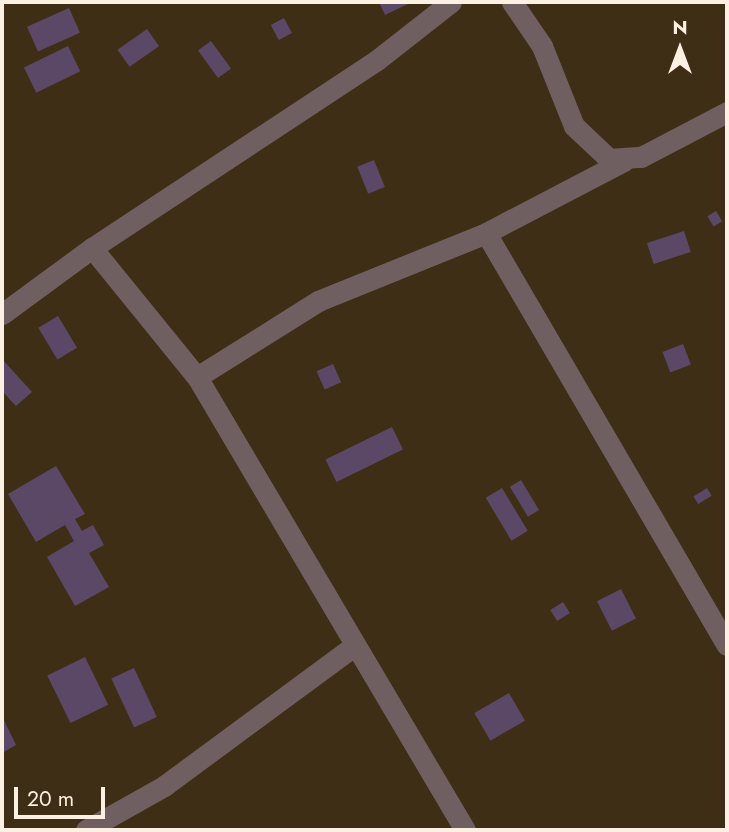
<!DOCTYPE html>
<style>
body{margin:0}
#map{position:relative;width:729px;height:832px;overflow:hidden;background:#3e2e15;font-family:Jost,sans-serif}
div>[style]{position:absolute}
.building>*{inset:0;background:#5b4867;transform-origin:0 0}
.minor>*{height:21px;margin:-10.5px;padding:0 10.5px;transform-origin:10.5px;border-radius:10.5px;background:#6f5f61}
span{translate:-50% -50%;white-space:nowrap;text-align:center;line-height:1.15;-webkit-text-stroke:7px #3e2e15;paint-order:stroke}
.frame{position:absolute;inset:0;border:4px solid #fbf0e1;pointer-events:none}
.north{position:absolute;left:645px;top:14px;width:70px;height:70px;-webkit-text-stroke:5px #3e2e15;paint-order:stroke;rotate:0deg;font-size:19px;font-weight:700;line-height:28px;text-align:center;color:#fbf0e1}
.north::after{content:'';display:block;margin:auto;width:24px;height:32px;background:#fbf0e1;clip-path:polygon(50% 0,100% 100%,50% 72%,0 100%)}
.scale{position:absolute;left:14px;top:787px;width:91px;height:32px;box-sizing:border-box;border:4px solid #fbf0e1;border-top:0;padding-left:9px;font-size:21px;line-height:24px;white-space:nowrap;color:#fbf0e1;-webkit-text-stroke:5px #3e2e15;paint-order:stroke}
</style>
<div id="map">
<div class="building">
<i style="clip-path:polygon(379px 2px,412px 2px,385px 15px)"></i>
<i style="left:69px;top:8px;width:27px;height:46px;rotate:66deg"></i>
<i style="left:284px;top:18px;width:17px;height:15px;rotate:62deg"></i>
<i style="left:147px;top:29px;width:21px;height:36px;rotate:55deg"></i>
<i style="left:211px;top:41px;width:34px;height:16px;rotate:54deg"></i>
<i style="left:68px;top:46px;width:28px;height:49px;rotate:64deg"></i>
<i style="left:374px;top:160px;width:29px;height:18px;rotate:68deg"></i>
<i style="left:716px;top:211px;width:12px;height:10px;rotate:59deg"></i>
<i style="left:684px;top:231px;width:22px;height:39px;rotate:72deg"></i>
<i style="left:58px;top:316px;width:37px;height:23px;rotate:59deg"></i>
<i style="left:683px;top:344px;width:22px;height:22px;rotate:69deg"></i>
<i style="clip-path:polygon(2px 359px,32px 392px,16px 406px,2px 391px)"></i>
<i style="left:333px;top:364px;width:20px;height:18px;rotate:66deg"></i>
<i style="left:392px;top:427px;width:25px;height:74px;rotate:64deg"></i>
<i style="clip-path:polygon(56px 466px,85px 514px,75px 519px,82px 531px,93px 525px,104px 545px,89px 553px,109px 587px,75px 606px,47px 557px,74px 541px,65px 525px,36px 542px,8px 494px)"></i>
<i style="left:521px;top:480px;width:35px;height:13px;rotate:59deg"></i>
<i style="left:502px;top:488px;width:50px;height:19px;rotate:59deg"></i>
<i style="left:707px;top:488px;width:9px;height:16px;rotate:58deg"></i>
<i style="left:621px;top:589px;width:33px;height:27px;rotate:63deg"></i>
<i style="left:563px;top:602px;width:13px;height:15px;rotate:58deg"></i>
<i style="left:85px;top:657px;width:53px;height:42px;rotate:64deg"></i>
<i style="left:134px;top:668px;width:54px;height:25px;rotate:65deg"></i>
<i style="left:509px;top:693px;width:32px;height:40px;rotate:60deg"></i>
<i style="clip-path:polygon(2px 716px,16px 745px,2px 753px)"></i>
</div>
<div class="minor">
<i style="left:512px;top:2px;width:53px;rotate:55.7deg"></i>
<i style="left:542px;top:46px;width:86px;rotate:68.2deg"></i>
<i style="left:574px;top:126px;width:48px;rotate:43.3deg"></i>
<i style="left:609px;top:159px;width:32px;rotate:-4deg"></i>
<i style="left:641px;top:157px;width:97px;rotate:-27.6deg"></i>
<i style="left:486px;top:233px;width:477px;rotate:59.7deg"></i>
<i style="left:92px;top:248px;width:166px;rotate:50.9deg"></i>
<i style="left:197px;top:377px;width:526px;rotate:59.39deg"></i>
<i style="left:2px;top:314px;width:112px;rotate:-36.3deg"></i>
<i style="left:92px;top:248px;width:341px;rotate:-33.4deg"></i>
<i style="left:377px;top:60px;width:94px;rotate:-38.1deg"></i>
<i style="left:197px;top:377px;width:143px;rotate:-32.1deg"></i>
<i style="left:318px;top:301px;width:181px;rotate:-22deg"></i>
<i style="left:486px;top:233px;width:156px;rotate:-27.6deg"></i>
<i style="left:86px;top:830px;width:90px;rotate:-29.4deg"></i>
<i style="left:164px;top:786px;width:236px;rotate:-36.4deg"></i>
</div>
<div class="frame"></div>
<div class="north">N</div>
<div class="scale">20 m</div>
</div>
